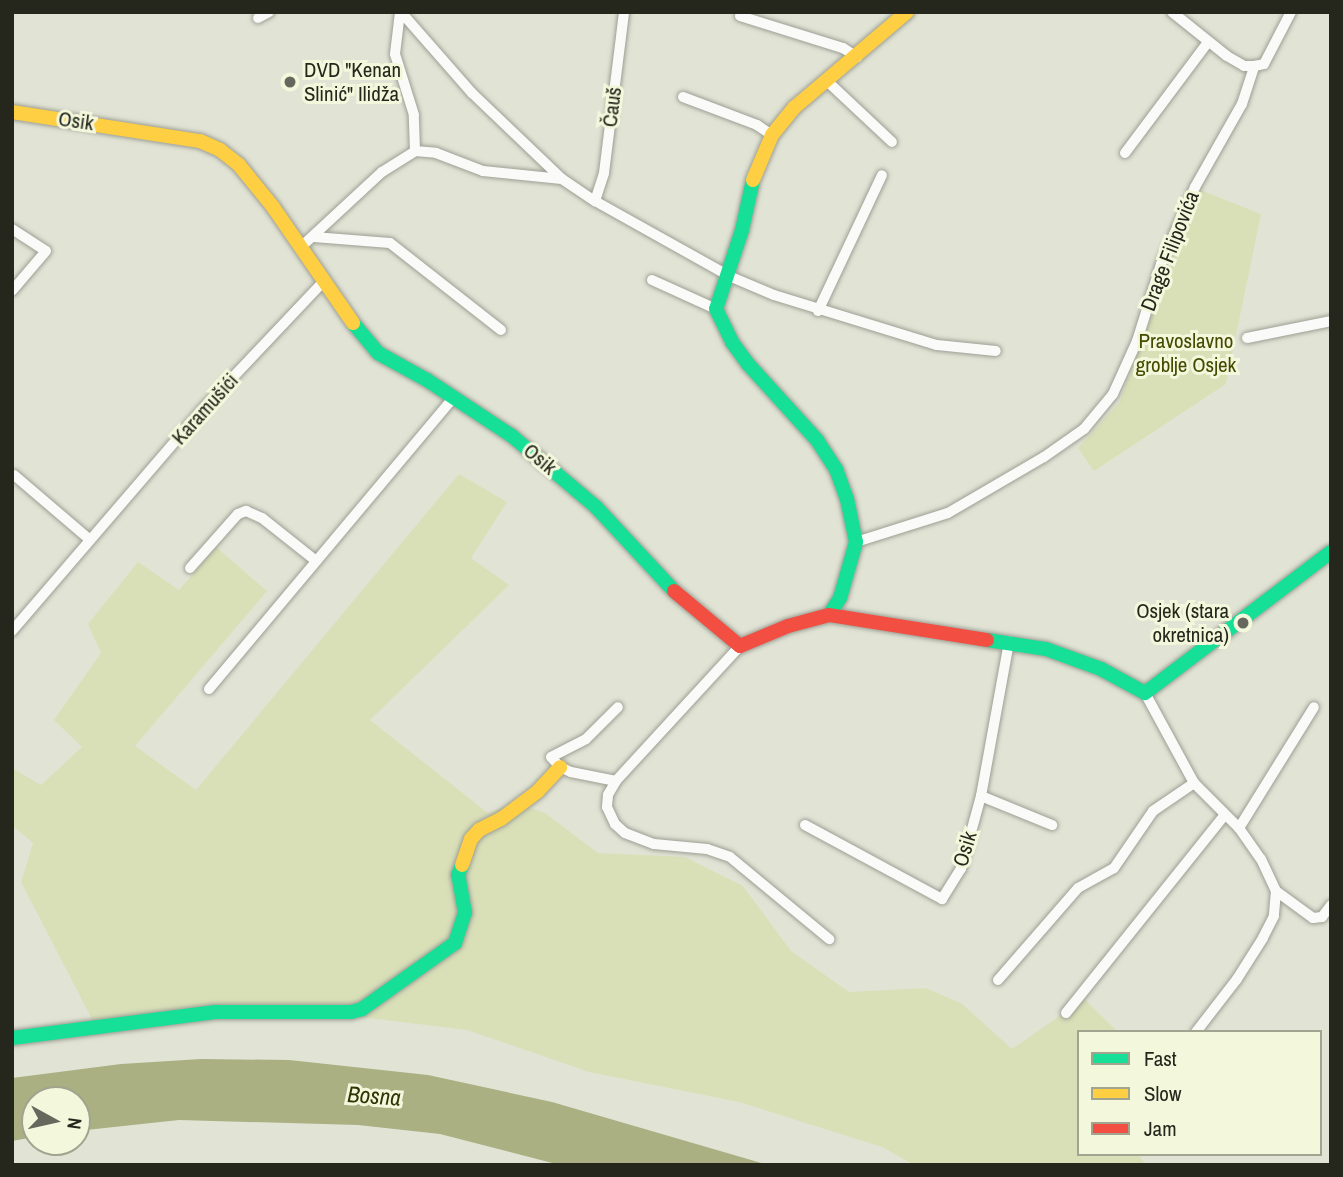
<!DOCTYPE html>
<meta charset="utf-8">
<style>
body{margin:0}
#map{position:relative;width:1343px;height:1177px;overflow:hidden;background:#e1e4d5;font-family:"Archivo Narrow",sans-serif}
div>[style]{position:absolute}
.green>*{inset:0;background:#d9e0b8}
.water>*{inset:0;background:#aab082}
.roads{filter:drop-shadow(0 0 2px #9d9f94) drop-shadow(0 0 2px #9d9f94)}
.street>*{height:10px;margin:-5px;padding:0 5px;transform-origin:5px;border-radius:5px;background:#fafbf9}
.fast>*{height:14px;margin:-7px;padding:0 7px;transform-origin:7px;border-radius:7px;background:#16e098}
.slow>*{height:14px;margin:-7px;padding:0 7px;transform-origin:7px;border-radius:7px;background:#ffcf43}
.jam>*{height:14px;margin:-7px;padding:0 7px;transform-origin:7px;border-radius:7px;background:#f24e42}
.dots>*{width:19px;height:19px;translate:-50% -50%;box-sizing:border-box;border:4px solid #f3f8dc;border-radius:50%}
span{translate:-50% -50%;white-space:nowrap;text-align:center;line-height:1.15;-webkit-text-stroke:6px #f3f8dc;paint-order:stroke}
.poi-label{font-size:21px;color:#25261c}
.left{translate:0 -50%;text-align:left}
.right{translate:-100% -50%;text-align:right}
.street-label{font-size:21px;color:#25261c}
.park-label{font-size:21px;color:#444a00}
.water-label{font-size:23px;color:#303403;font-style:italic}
.frame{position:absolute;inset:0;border:14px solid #25261c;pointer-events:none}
.legend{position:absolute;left:1077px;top:1030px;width:245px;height:126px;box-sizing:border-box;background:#f3f8dc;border:2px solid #a1a48f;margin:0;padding:9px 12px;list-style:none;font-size:21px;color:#25261c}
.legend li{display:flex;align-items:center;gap:14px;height:35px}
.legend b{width:35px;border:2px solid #a1a48f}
.north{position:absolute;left:21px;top:1086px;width:70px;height:70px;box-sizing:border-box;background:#f3f8dc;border:2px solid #a1a48f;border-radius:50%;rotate:98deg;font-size:19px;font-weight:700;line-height:28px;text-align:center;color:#25261c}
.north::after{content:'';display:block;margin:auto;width:24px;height:32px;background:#67685d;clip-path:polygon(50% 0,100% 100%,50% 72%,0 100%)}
</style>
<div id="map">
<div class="green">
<i style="clip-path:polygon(1198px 189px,1261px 214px,1226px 384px,1094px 471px,1078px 448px,1119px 403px)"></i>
<i style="clip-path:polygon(459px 474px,507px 502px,471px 558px,509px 585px,370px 720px,488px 813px,514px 803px,545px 813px,598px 853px,685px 857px,743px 886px,791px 951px,849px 992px,925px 988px,961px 1003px,1012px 1049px,1084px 999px,1118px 1032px,1079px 1032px,1079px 1154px,1138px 1154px,1146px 1165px,914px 1165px,882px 1147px,739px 1102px,589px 1072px,467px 1030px,352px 1016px,210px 1009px,94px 1023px,21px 882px,33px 843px,12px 825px,12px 768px,41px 785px,82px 747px,54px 720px,101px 653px,88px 624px,138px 562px,179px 590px,216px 547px,267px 591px,135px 746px,196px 790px)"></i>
</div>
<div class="water">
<i style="clip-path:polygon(201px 1059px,289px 1060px,428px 1075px,552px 1102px,768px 1165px,560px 1165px,440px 1134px,358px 1125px,179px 1120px,77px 1131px,77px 1100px,35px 1100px,35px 1137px,12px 1141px,12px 1078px,121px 1064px)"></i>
</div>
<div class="roads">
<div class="street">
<i style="left:401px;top:12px;width:108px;rotate:48.8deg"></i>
<i style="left:472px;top:93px;width:124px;rotate:43.7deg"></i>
<i style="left:562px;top:179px;width:40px;rotate:34deg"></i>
<i style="left:595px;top:201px;width:154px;rotate:29.2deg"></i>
<i style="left:729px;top:276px;width:49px;rotate:22.9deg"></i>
<i style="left:774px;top:295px;width:170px;rotate:17.1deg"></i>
<i style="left:937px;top:345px;width:59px;rotate:5.8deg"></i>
<i style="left:1172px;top:12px;width:70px;rotate:38.7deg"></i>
<i style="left:1227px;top:56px;width:20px;rotate:30deg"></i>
<i style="left:1244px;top:66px;width:10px"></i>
<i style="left:1254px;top:66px;width:10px;rotate:-11deg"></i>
<i style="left:1264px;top:64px;width:59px;rotate:-62.6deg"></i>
<i style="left:740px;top:16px;width:108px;rotate:17.3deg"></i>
<i style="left:843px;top:48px;width:17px;rotate:33deg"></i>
<i style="left:258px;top:18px;width:13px;rotate:-29deg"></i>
<i style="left:827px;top:81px;width:89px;rotate:43.2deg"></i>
<i style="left:683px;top:97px;width:79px;rotate:20.7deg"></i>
<i style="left:757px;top:125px;width:18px;rotate:34deg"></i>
<i style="left:415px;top:151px;width:21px;rotate:5deg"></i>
<i style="left:436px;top:153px;width:50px;rotate:21deg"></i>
<i style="left:483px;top:171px;width:79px;rotate:5.8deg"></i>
<i style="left:1125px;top:153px;width:139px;rotate:-53.2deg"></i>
<i style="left:595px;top:201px;width:29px;rotate:-72deg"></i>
<i style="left:604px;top:173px;width:162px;rotate:-82.9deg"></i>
<i style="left:12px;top:229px;width:40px;rotate:32.9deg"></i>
<i style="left:46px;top:251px;width:52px;rotate:130.4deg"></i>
<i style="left:314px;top:237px;width:76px;rotate:4.5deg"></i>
<i style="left:390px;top:243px;width:141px;rotate:38.1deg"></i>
<i style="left:302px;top:246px;width:109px;rotate:-42.8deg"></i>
<i style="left:382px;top:172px;width:39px;rotate:-32deg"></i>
<i style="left:415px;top:151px;width:36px;rotate:-92deg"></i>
<i style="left:414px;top:115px;width:64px;rotate:-107.3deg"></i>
<i style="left:395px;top:54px;width:42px;rotate:-83.2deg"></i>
<i style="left:652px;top:280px;width:70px;rotate:24.4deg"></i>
<i style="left:818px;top:311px;width:150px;rotate:-64.8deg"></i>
<i style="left:1247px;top:338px;width:86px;rotate:-11.4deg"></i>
<i style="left:14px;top:475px;width:99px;rotate:40.5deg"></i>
<i style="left:856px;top:542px;width:96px;rotate:-17.5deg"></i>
<i style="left:948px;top:513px;width:111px;rotate:-30.3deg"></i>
<i style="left:1044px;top:457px;width:49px;rotate:-35deg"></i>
<i style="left:1084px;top:429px;width:45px;rotate:-50.4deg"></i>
<i style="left:1113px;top:394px;width:58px;rotate:-65.6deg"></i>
<i style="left:1137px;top:341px;width:81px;rotate:-72.7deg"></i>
<i style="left:1161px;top:264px;width:84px;rotate:-66.2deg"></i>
<i style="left:1195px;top:187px;width:95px;rotate:-60.5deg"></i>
<i style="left:1242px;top:104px;width:40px;rotate:-72deg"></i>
<i style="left:190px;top:568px;width:72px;rotate:-48.4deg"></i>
<i style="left:238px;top:514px;width:9px;rotate:-21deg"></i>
<i style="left:246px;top:511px;width:17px;rotate:24deg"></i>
<i style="left:262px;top:518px;width:69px;rotate:38.5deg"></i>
<i style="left:12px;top:631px;width:291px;rotate:-49.3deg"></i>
<i style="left:202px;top:410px;width:178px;rotate:-46.6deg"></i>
<i style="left:740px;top:646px;width:183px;rotate:132.6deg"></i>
<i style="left:616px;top:781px;width:16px;rotate:120deg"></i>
<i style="left:608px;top:795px;width:12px;rotate:95deg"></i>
<i style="left:607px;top:807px;width:19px;rotate:65deg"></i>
<i style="left:615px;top:824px;width:13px;rotate:42deg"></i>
<i style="left:625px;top:833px;width:31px;rotate:21deg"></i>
<i style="left:654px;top:844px;width:53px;rotate:5.4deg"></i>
<i style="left:707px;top:849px;width:24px;rotate:19deg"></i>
<i style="left:730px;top:857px;width:129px;rotate:39.6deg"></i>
<i style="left:209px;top:689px;width:381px;rotate:-50deg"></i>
<i style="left:1145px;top:693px;width:102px;rotate:61.4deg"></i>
<i style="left:1194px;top:783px;width:64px;rotate:45deg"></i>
<i style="left:1239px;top:828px;width:38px;rotate:55deg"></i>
<i style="left:1261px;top:859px;width:35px;rotate:65deg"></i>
<i style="left:1276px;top:891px;width:25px;rotate:95deg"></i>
<i style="left:1274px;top:916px;width:25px;rotate:117deg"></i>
<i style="left:1263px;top:938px;width:49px;rotate:122.4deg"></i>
<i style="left:1237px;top:979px;width:67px;rotate:127.7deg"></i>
<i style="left:616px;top:781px;width:46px;rotate:-168.7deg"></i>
<i style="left:571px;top:772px;width:12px;rotate:-156deg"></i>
<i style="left:560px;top:767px;width:13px;rotate:-132deg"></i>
<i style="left:551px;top:757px;width:39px;rotate:-27deg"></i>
<i style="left:586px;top:739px;width:45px;rotate:-45deg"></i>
<i style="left:981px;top:796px;width:77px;rotate:22.2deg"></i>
<i style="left:805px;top:825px;width:156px;rotate:28.4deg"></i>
<i style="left:942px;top:899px;width:36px;rotate:-58deg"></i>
<i style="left:961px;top:869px;width:76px;rotate:-74.7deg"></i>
<i style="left:981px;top:796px;width:157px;rotate:-79.7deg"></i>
<i style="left:1239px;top:828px;width:142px;rotate:-58.2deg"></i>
<i style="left:1276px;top:891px;width:46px;rotate:36.1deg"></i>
<i style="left:1313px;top:918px;width:9px;rotate:-6deg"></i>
<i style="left:1322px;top:917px;width:15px;rotate:-53deg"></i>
<i style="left:998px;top:980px;width:122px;rotate:-49deg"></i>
<i style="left:1078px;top:888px;width:41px;rotate:-29.1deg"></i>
<i style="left:1114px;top:868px;width:69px;rotate:-55.6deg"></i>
<i style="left:1153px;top:811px;width:50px;rotate:-34.3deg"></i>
<i style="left:1066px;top:1013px;width:253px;rotate:-51.3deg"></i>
</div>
<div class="fast">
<i style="left:753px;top:180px;width:51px;rotate:102.4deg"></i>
<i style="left:742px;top:230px;width:83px;rotate:108.2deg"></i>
<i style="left:716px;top:309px;width:37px;rotate:64deg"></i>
<i style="left:732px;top:342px;width:27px;rotate:54deg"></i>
<i style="left:748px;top:364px;width:103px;rotate:47.8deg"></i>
<i style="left:817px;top:440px;width:35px;rotate:57deg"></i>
<i style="left:836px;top:469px;width:32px;rotate:70deg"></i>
<i style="left:847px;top:499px;width:44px;rotate:78.2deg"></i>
<i style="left:856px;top:542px;width:58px;rotate:105.9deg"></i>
<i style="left:840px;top:598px;width:20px;rotate:123deg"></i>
<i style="left:353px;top:323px;width:39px;rotate:50deg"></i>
<i style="left:378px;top:353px;width:56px;rotate:28.9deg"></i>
<i style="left:427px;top:380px;width:102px;rotate:33.4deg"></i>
<i style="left:512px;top:436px;width:110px;rotate:40.2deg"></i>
<i style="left:596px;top:507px;width:115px;rotate:47.1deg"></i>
<i style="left:987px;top:640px;width:60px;rotate:8.7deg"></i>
<i style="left:1046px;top:649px;width:59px;rotate:20deg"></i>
<i style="left:1101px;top:669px;width:50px;rotate:28.6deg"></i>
<i style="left:1145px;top:693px;width:233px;rotate:-37.2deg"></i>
<i style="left:12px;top:1038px;width:205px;rotate:-7.3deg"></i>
<i style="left:215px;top:1012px;width:136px"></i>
<i style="left:351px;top:1012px;width:11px;rotate:-15deg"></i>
<i style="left:362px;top:1009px;width:114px;rotate:-35.4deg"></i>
<i style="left:455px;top:943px;width:32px;rotate:-72deg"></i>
<i style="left:465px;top:913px;width:39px;rotate:-100deg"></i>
<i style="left:458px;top:875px;width:11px;rotate:-68deg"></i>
</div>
<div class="slow">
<i style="left:12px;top:112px;width:190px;rotate:8.8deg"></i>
<i style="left:200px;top:141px;width:22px;rotate:24deg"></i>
<i style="left:220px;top:150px;width:24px;rotate:38deg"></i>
<i style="left:239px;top:165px;width:54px;rotate:51deg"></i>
<i style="left:273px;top:207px;width:141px;rotate:55.4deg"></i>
<i style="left:753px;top:180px;width:49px;rotate:-67.1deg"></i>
<i style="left:772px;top:135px;width:36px;rotate:-51deg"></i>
<i style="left:795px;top:107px;width:147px;rotate:-40.3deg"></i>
<i style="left:462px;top:865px;width:28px;rotate:-71deg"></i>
<i style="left:471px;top:839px;width:12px;rotate:-48deg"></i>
<i style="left:479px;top:830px;width:25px;rotate:-27deg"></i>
<i style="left:501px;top:819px;width:45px;rotate:-36.9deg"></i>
<i style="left:537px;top:792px;width:34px;rotate:-47deg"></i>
</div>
<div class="jam">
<i style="left:674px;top:591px;width:86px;rotate:39.8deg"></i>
<i style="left:740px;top:646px;width:52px;rotate:-22.6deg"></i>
<i style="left:788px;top:626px;width:42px;rotate:-15deg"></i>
<i style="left:829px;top:615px;width:160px;rotate:9deg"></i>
</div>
</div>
<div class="dots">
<i style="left:290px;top:82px;background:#67685d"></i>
<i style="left:1243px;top:623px;background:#67685d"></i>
</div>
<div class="poi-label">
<span class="left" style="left:304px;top:82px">DVD "Kenan<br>Slinić" Ilidža</span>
<span class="right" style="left:1229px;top:623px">Osjek (stara<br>okretnica)</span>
</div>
<div class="street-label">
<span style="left:612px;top:107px;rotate:-83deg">Čauš</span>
<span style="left:76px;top:121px;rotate:8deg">Osik</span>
<span style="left:1170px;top:251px;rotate:-69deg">Drage Filipovića</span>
<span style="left:205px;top:409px;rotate:-48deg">Karamušići</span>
<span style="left:540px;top:459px;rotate:40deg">Osik</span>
<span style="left:965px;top:849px;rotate:-73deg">Osik</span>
</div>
<div class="park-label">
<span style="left:1186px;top:353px">Pravoslavno<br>groblje Osjek</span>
</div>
<div class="water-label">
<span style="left:374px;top:1096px;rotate:4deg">Bosna</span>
</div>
<div class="frame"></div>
<ul class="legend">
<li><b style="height:9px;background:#16e098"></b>Fast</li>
<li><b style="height:9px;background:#ffcf43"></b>Slow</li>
<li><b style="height:9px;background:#f24e42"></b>Jam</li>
</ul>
<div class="north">N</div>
</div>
